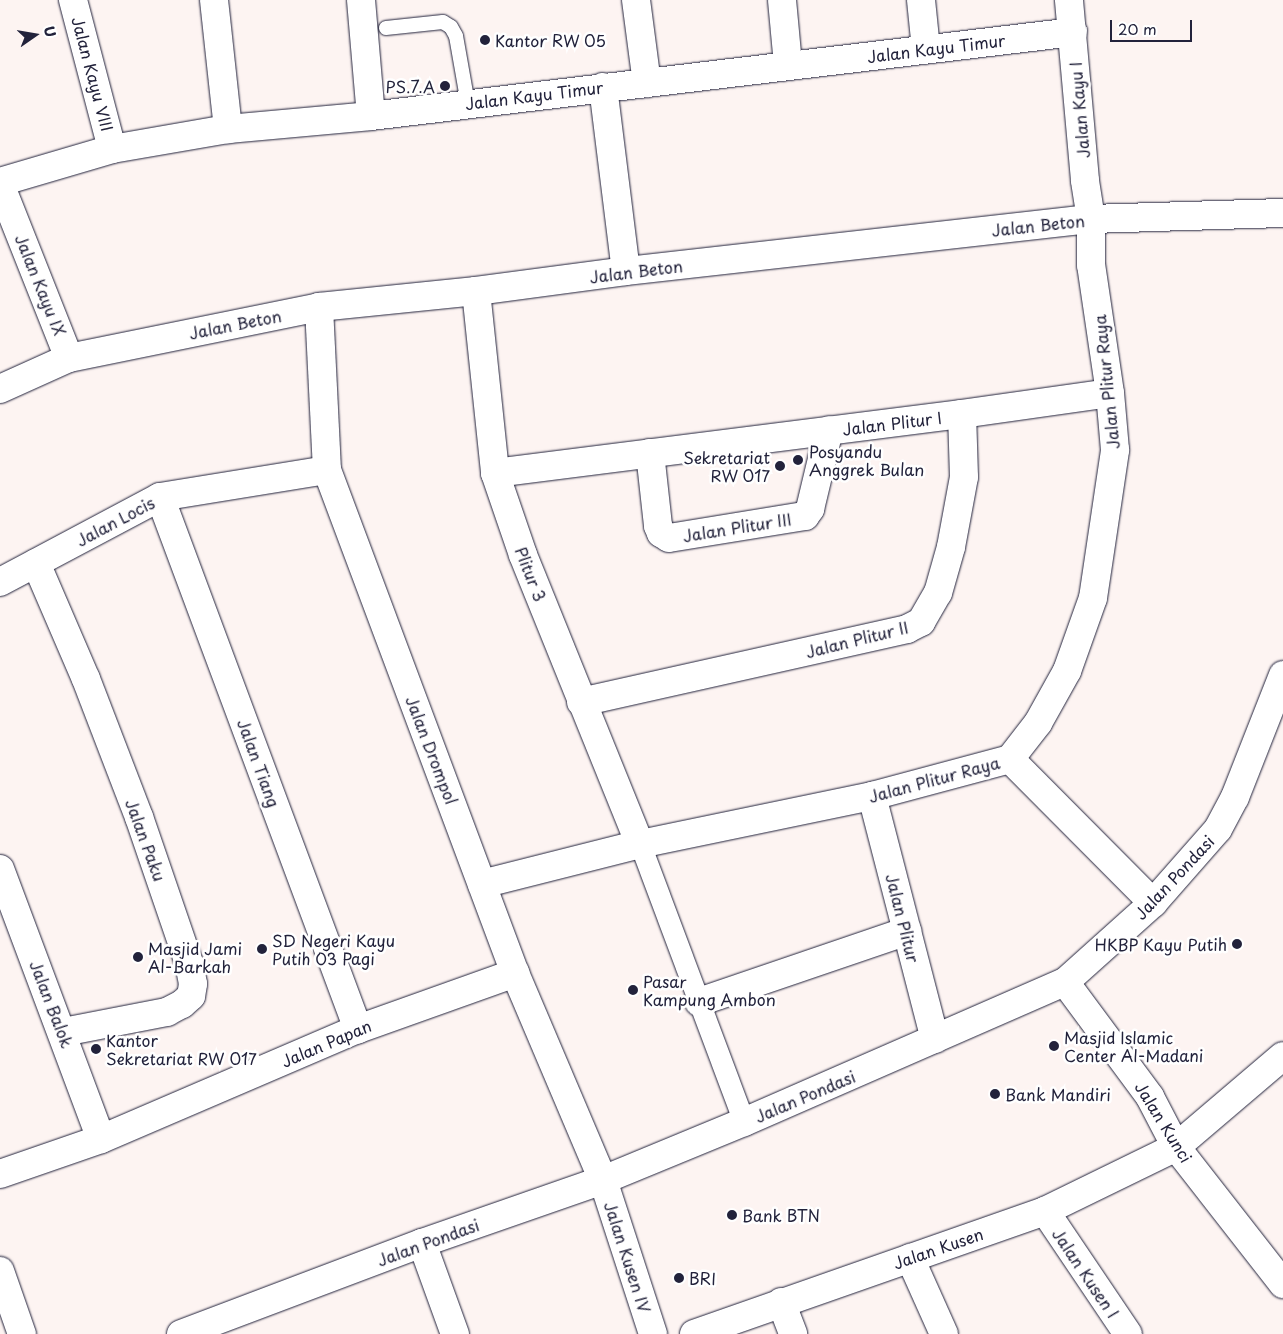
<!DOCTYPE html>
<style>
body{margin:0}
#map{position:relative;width:1283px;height:1334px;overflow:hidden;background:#fdf4f2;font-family:"Playpen Sans",sans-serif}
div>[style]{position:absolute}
.roads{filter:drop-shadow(0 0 1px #22223b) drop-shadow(0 0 1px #22223b)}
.service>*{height:14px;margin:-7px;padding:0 7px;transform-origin:7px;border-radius:7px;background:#fff}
.pedestrian>*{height:21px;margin:-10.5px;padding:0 10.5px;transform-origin:10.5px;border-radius:10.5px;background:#fff}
.minor>*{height:28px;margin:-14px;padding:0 14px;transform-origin:14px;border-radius:14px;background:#fff}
.tertiary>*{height:28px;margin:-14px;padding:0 14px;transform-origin:14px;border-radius:14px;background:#fff}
.dots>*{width:14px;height:14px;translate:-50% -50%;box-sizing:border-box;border:2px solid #fff;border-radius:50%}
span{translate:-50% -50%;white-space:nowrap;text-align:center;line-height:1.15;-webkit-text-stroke:5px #fff;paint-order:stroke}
.poi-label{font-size:16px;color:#22223b}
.left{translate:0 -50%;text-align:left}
.right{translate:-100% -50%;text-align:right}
.street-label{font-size:16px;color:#22223b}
.north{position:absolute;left:10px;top:10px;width:50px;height:50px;-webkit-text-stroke:4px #fff;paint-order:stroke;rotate:77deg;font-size:14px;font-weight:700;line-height:20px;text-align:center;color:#22223b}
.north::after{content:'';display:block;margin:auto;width:18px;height:22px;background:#22223b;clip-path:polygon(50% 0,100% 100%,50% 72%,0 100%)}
.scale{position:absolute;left:1110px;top:20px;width:82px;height:22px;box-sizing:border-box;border:2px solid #22223b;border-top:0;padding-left:6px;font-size:15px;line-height:18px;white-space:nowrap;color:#22223b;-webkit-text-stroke:4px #fff;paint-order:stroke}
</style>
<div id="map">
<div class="roads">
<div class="service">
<i style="left:386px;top:28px;width:57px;rotate:-6deg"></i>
<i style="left:443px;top:22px;width:9px;rotate:32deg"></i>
<i style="left:451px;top:27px;width:10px;rotate:61deg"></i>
<i style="left:456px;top:36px;width:69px;rotate:80deg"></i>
</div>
<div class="pedestrian">
<i style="left:640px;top:844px;width:297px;rotate:69.5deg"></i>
</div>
<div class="minor">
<i style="left:73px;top:0;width:154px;rotate:75.3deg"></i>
<i style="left:214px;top:0;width:130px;rotate:83.8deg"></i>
<i style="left:361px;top:0;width:116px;rotate:85.1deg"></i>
<i style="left:636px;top:0;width:84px;rotate:82.5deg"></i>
<i style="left:782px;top:0;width:65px;rotate:84.7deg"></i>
<i style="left:921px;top:0;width:49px;rotate:84.2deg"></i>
<i style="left:603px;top:87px;width:185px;rotate:82.9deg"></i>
<i style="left:0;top:182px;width:117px;rotate:-16.4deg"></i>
<i style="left:112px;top:149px;width:118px;rotate:-9.8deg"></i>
<i style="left:228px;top:129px;width:144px;rotate:-5.2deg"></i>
<i style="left:371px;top:116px;width:707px;rotate:-6.82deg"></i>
<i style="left:0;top:184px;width:187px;rotate:68.4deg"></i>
<i style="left:476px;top:291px;width:183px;rotate:84deg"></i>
<i style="left:495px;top:473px;width:87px;rotate:71.1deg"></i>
<i style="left:523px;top:555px;width:312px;rotate:68deg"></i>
<i style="left:319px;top:307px;width:163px;rotate:87.2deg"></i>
<i style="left:327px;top:470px;width:537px;rotate:69.51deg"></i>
<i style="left:515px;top:973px;width:225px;rotate:67deg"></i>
<i style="left:603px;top:1180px;width:162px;rotate:72deg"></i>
<i style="left:0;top:389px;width:76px;rotate:-24.2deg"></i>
<i style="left:69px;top:358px;width:255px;rotate:-11.5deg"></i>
<i style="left:319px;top:307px;width:158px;rotate:-5.8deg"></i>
<i style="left:476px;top:291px;width:151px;rotate:-7.6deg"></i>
<i style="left:626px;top:271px;width:468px;rotate:-6.4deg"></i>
<i style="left:1091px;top:219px;width:192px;rotate:-1.8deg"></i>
<i style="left:650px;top:453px;width:73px;rotate:83.7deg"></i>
<i style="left:658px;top:526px;width:8px;rotate:67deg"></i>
<i style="left:661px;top:533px;width:9px;rotate:32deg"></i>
<i style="left:669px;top:538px;width:138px;rotate:-9.2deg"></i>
<i style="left:805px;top:516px;width:9px;rotate:-54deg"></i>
<i style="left:810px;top:509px;width:81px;rotate:-76.5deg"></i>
<i style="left:495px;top:473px;width:471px;rotate:-7.2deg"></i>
<i style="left:962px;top:414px;width:149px;rotate:-8.1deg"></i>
<i style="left:160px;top:497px;width:568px;rotate:69.59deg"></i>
<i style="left:36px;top:563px;width:126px;rotate:66.7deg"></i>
<i style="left:86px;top:679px;width:148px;rotate:69deg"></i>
<i style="left:139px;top:817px;width:154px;rotate:71.1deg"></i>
<i style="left:189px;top:963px;width:21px;rotate:79deg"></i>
<i style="left:193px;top:984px;width:12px;rotate:99deg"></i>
<i style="left:191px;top:996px;width:12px;rotate:138deg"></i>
<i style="left:182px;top:1004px;width:17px;rotate:152deg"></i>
<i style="left:167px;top:1012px;width:106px;rotate:169.1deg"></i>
<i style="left:0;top:582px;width:181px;rotate:-28deg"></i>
<i style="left:160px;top:497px;width:169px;rotate:-9.2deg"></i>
<i style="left:581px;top:702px;width:334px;rotate:-12.6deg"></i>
<i style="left:907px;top:629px;width:16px;rotate:-27deg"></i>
<i style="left:921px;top:622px;width:34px;rotate:-60deg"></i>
<i style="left:938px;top:593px;width:48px;rotate:-74.2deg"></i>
<i style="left:951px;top:547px;width:71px;rotate:-79.5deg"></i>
<i style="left:964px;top:477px;width:63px;rotate:-91.8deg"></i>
<i style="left:1010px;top:759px;width:203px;rotate:45.2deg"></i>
<i style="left:872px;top:796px;width:251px;rotate:75.5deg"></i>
<i style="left:0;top:869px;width:288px;rotate:69.5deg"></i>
<i style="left:482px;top:884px;width:163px;rotate:-14.2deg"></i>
<i style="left:640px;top:844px;width:237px;rotate:-11.7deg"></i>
<i style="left:872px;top:796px;width:143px;rotate:-15deg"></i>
<i style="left:1010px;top:759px;width:46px;rotate:-52.1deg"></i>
<i style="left:1038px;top:723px;width:60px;rotate:-60.9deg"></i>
<i style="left:1067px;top:671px;width:77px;rotate:-70.4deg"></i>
<i style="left:1093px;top:598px;width:150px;rotate:-81.5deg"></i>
<i style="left:1115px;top:450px;width:57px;rotate:-95deg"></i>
<i style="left:1110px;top:393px;width:129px;rotate:-98.4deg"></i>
<i style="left:1091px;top:265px;width:46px;rotate:-90deg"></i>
<i style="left:1091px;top:219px;width:39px;rotate:-99deg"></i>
<i style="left:1085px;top:180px;width:181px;rotate:-95.1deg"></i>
<i style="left:1065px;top:982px;width:143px;rotate:53.5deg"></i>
<i style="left:1150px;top:1097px;width:56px;rotate:62.5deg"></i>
<i style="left:1176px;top:1147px;width:174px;rotate:52deg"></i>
<i style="left:699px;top:1002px;width:220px;rotate:-18.8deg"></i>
<i style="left:0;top:1174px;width:107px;rotate:-19.1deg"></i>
<i style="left:101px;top:1139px;width:280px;rotate:-23.2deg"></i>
<i style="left:358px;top:1029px;width:167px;rotate:-19.6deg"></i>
<i style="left:1045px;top:1211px;width:148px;rotate:56deg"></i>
<i style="left:422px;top:1243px;width:97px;rotate:70.1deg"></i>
<i style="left:910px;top:1258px;width:83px;rotate:65.9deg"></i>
<i style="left:0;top:1271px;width:67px;rotate:70.8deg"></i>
<i style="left:781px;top:1302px;width:34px;rotate:69deg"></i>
<i style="left:694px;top:1334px;width:372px;rotate:-19.3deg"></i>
<i style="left:1045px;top:1211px;width:146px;rotate:-26deg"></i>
<i style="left:1176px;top:1147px;width:140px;rotate:-40.4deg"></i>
</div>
<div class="tertiary">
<i style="left:181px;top:1334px;width:258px;rotate:-20.7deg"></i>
<i style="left:422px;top:1243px;width:192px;rotate:-19.2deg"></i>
<i style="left:603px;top:1180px;width:152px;rotate:-22.4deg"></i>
<i style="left:744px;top:1122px;width:350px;rotate:-23.6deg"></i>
<i style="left:1065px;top:982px;width:118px;rotate:-41.9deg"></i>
<i style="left:1153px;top:903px;width:98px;rotate:-48.7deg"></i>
<i style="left:1218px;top:829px;width:36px;rotate:-62deg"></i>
<i style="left:1235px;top:797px;width:131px;rotate:-68.5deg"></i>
</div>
</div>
<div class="dots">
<i style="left:485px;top:40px;background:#22223b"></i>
<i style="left:445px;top:86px;background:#22223b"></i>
<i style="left:798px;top:460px;background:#22223b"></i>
<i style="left:780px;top:466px;background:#22223b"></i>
<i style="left:1237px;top:944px;background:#22223b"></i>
<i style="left:262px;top:949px;background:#22223b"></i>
<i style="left:138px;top:957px;background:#22223b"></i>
<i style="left:633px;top:990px;background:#22223b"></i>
<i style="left:1054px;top:1046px;background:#22223b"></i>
<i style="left:96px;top:1049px;background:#22223b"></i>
<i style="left:995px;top:1094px;background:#22223b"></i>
<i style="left:732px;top:1215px;background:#22223b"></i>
<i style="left:679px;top:1278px;background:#22223b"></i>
</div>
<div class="poi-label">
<span class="left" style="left:495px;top:40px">Kantor RW 05</span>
<span class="right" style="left:435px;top:86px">PS.7.A</span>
<span class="left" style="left:809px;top:460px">Posyandu<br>Anggrek Bulan</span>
<span class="right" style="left:770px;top:466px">Sekretariat<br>RW 017</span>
<span class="left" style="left:272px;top:949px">SD Negeri Kayu<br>Putih 03 Pagi</span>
<span class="right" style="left:1227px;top:944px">HKBP Kayu Putih</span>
<span class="left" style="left:148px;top:957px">Masjid Jami<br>Al-Barkah</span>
<span class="left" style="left:643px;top:990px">Pasar<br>Kampung Ambon</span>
<span class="left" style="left:1064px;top:1046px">Masjid Islamic<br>Center Al-Madani</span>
<span class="left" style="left:106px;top:1049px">Kantor<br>Sekretariat RW 017</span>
<span class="left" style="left:1005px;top:1094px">Bank Mandiri</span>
<span class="left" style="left:742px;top:1215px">Bank BTN</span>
<span class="left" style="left:689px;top:1278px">BRI</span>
</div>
<div class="street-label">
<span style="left:936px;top:48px;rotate:-7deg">Jalan Kayu Timur</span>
<span style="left:93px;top:74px;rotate:75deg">Jalan Kayu VIII</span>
<span style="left:534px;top:95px;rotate:-7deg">Jalan Kayu Timur</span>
<span style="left:1079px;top:110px;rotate:-95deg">Jalan Kayu I</span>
<span style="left:1038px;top:225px;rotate:-6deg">Jalan Beton</span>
<span style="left:636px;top:271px;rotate:-7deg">Jalan Beton</span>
<span style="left:41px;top:285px;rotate:68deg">Jalan Kayu IX</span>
<span style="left:235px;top:324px;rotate:-11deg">Jalan Beton</span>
<span style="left:1106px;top:382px;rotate:-96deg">Jalan Plitur Raya</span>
<span style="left:892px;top:423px;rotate:-7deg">Jalan Plitur I</span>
<span style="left:115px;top:521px;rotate:-28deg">Jalan Locis</span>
<span style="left:737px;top:527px;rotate:-9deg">Jalan Plitur III</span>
<span style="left:531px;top:574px;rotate:69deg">Plitur 3</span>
<span style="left:857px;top:639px;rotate:-14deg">Jalan Plitur II</span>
<span style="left:432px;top:750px;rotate:69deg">Jalan Drompol</span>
<span style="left:259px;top:763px;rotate:70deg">Jalan Tiang</span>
<span style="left:934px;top:779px;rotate:-15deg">Jalan Plitur Raya</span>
<span style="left:146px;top:840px;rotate:70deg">Jalan Paku</span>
<span style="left:1174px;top:877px;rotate:-47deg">Jalan Pondasi</span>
<span style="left:903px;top:918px;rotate:76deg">Jalan Plitur</span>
<span style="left:52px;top:1004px;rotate:69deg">Jalan Balok</span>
<span style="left:326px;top:1043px;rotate:-23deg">Jalan Papan</span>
<span style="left:805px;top:1096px;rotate:-23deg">Jalan Pondasi</span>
<span style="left:1164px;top:1122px;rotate:58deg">Jalan Kunci</span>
<span style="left:428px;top:1242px;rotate:-20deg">Jalan Pondasi</span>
<span style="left:938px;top:1248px;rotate:-19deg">Jalan Kusen</span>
<span style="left:628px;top:1257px;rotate:72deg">Jalan Kusen IV</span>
<span style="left:1086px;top:1273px;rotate:56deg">Jalan Kusen I</span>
</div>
<div class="north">U</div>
<div class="scale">20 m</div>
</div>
